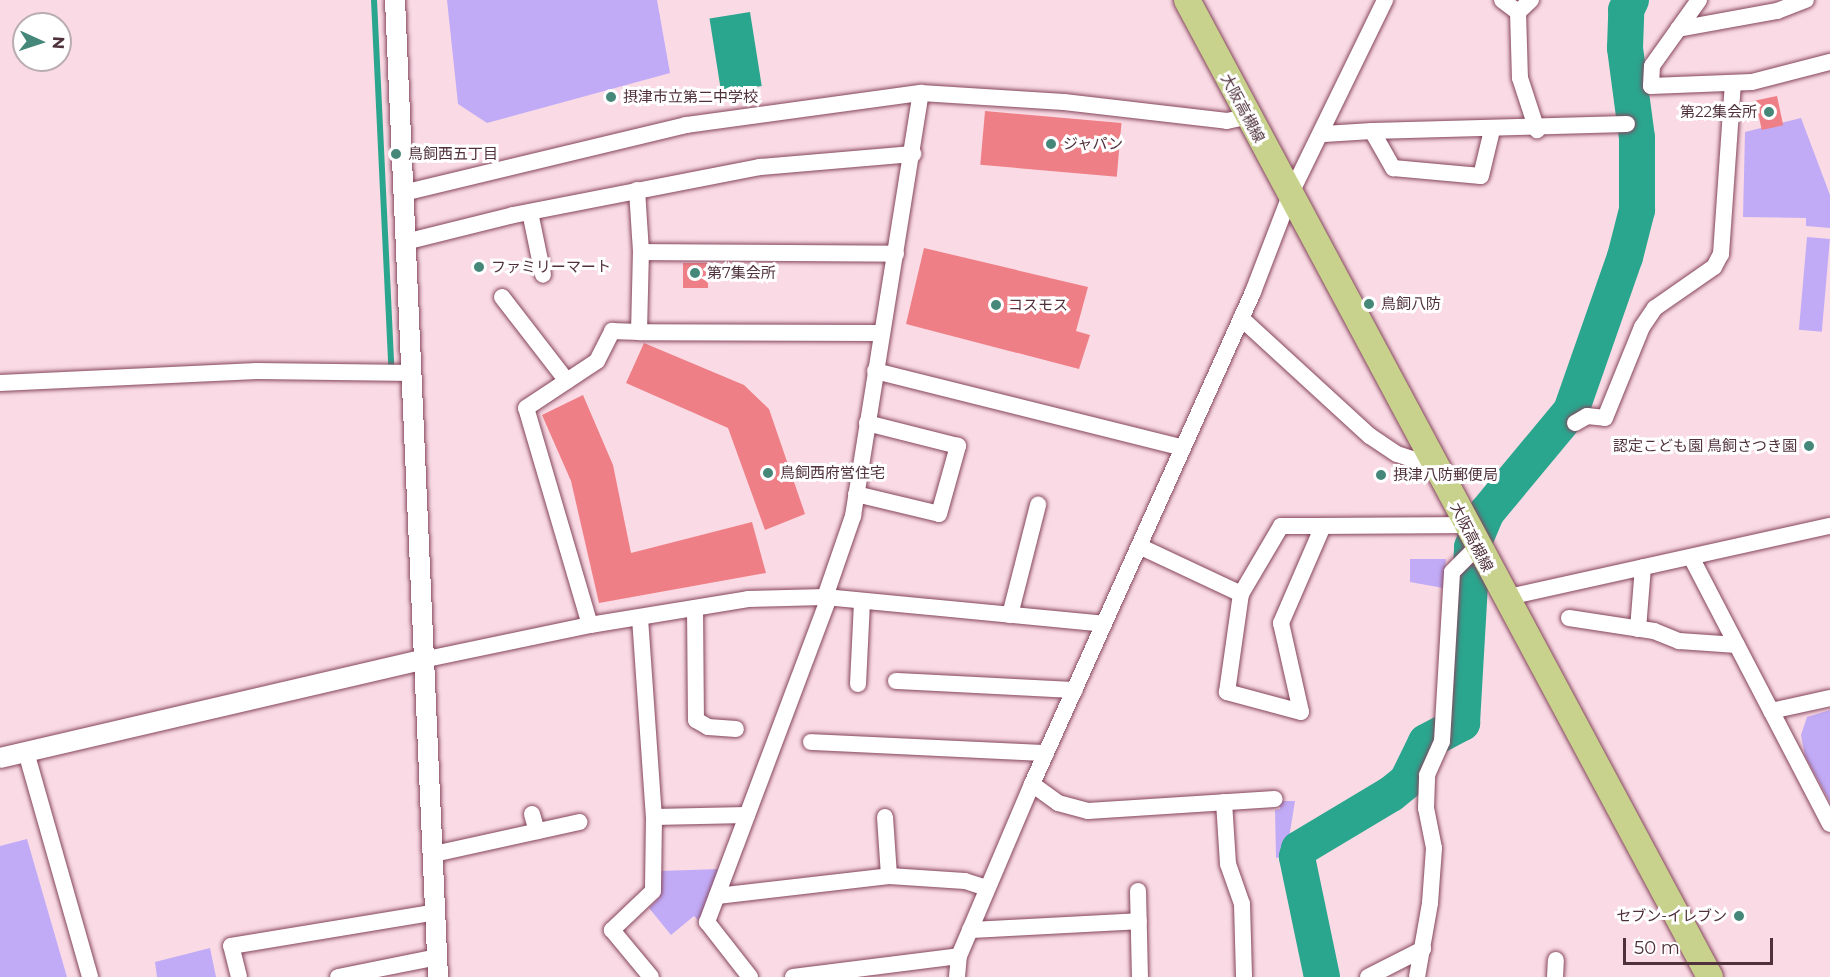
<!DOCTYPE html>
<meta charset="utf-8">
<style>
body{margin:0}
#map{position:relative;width:1830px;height:977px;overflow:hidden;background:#fadbe5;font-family:Montserrat,"Noto Sans JP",sans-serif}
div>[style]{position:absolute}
.green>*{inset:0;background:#c1abf6;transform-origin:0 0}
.water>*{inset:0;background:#2aa58e;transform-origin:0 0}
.stream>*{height:6px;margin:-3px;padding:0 3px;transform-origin:3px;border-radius:3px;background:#2aa58e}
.river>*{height:36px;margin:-18px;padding:0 18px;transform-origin:18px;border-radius:18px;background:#2aa58e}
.building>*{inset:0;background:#ef7f86;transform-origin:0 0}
.roads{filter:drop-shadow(0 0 2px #85455d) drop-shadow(0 0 2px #85455d)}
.minor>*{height:16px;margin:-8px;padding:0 8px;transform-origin:8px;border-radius:8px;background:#fff}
.tertiary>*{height:20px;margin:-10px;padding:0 10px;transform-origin:10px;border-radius:10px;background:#fff}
.primary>*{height:26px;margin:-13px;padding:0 13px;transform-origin:13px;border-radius:13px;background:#c8d28d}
.dots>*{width:16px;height:16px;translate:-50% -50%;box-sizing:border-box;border:3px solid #fff;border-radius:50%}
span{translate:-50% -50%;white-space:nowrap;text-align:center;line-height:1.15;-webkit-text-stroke:6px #fff;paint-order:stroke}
.poi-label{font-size:15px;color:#4f313c}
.left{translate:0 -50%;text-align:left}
.right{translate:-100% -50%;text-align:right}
.street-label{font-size:15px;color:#4f313c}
.north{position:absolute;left:12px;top:12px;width:60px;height:60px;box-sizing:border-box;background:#fff;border:2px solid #b9adb1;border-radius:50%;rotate:93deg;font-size:16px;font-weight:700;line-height:24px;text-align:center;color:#4f313c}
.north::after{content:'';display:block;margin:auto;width:21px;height:27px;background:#458778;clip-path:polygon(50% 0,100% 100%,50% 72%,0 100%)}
.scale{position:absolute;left:1623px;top:938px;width:150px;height:27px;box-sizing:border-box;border:3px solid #4f313c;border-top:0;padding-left:8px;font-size:18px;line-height:21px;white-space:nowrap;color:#4f313c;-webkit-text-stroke:4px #fff;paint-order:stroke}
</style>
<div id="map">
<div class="green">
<i style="clip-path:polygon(447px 0,657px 0,670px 73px,487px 123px,458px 104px)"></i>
<i style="clip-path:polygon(1801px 118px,1830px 195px,1830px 228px,1806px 226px,1806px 218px,1743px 217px,1745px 132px)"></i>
<i style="left:1807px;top:237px;width:23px;height:93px;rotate:5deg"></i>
<i style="clip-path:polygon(1410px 559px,1446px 559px,1443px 588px,1410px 582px)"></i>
<i style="clip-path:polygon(1830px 710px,1830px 802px,1805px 756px,1801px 735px,1807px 717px)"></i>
<i style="clip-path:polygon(1279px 801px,1295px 801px,1286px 856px,1276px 858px,1275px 810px,1280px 809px)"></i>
<i style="clip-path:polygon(27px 839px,67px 977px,0 977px,0 846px)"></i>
<i style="clip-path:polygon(721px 869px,708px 913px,699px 921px,694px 916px,671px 935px,649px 908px,660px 897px,658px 871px)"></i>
<i style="clip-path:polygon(210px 948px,216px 977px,157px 977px,155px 962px)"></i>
</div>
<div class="water">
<i style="left:750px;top:12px;width:75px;height:41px;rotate:81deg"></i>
</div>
<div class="stream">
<i style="left:374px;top:0;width:365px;rotate:87.3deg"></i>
</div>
<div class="river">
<i style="left:1322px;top:977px;width:123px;rotate:-101.8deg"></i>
<i style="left:1297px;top:857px;width:8px;rotate:-76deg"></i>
<i style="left:1299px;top:849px;width:107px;rotate:-30.9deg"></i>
<i style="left:1391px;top:794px;width:21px;rotate:-39deg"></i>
<i style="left:1407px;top:781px;width:43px;rotate:-64deg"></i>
<i style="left:1426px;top:742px;width:41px;rotate:-27.8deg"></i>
<i style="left:1462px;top:723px;width:176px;rotate:-86.7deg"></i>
<i style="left:1472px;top:547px;width:38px;rotate:-67deg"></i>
<i style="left:1487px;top:512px;width:131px;rotate:-50.3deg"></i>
<i style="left:1571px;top:411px;width:163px;rotate:-70.7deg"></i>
<i style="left:1625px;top:257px;width:49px;rotate:-75.7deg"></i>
<i style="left:1637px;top:210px;width:72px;rotate:-90deg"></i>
<i style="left:1637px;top:138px;width:91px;rotate:-97.6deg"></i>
<i style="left:1625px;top:48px;width:38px;rotate:-88deg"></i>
<i style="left:1626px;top:10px;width:11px;rotate:-63deg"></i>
</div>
<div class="building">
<i style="left:1777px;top:96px;width:30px;height:22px;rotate:78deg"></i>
<i style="left:985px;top:111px;width:137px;height:54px;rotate:5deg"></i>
<i style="clip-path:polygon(924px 248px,1088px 287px,1076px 331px,1090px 335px,1079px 369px,906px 324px)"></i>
<i style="left:683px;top:263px;width:25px;height:25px"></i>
<i style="clip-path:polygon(644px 343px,744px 385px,769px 409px,805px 514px,765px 530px,728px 428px,626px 383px)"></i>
<i style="clip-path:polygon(583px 395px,613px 465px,631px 553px,752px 522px,766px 573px,599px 603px,571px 481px,542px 415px)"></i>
</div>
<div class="roads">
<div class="minor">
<i style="left:1502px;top:0;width:20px;rotate:37deg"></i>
<i style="left:1531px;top:0;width:18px;rotate:137deg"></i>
<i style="left:1518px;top:12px;width:66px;rotate:88.3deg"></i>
<i style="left:1520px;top:78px;width:55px;rotate:71.9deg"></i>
<i style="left:1699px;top:0;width:81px;rotate:125.5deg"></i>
<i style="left:1652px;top:66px;width:20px;rotate:93deg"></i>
<i style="left:1651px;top:86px;width:101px;rotate:-2.3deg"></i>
<i style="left:1752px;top:82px;width:81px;rotate:-14.4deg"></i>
<i style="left:1678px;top:29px;width:101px;rotate:-10.3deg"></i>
<i style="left:1777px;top:11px;width:31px;rotate:-21deg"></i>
<i style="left:1372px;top:131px;width:255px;rotate:-1.6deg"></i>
<i style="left:1324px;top:134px;width:48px;rotate:-3.6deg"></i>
<i style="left:1372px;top:131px;width:43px;rotate:60.4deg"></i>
<i style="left:1393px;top:168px;width:88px;rotate:5.2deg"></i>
<i style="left:1481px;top:176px;width:47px;rotate:-76.6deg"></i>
<i style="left:637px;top:190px;width:62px;rotate:86.3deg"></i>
<i style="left:403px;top:193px;width:291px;rotate:-13.5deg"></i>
<i style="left:686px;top:125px;width:237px;rotate:-7.8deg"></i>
<i style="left:530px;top:212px;width:64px;rotate:78.3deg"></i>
<i style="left:405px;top:242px;width:111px;rotate:-14deg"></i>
<i style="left:513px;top:215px;width:252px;rotate:-11deg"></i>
<i style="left:760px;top:167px;width:154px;rotate:-4.9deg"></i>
<i style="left:502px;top:297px;width:106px;rotate:52.3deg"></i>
<i style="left:1241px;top:318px;width:175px;rotate:42.5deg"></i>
<i style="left:1370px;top:436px;width:32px;rotate:34deg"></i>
<i style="left:1397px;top:454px;width:41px;rotate:18.4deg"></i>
<i style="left:880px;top:333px;width:241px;rotate:-179.8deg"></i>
<i style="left:639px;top:332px;width:80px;rotate:-88.6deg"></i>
<i style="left:641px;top:252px;width:255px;rotate:0.4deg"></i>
<i style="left:875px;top:371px;width:317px;rotate:14deg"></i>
<i style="left:0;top:383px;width:257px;rotate:-2.7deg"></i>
<i style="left:257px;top:371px;width:156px;rotate:0.7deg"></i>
<i style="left:1575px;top:423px;width:14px;rotate:-30deg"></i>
<i style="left:1587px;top:416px;width:18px;rotate:6deg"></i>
<i style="left:1605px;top:418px;width:98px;rotate:-67.9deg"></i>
<i style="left:1642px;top:327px;width:23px;rotate:-56deg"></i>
<i style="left:1655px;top:308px;width:72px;rotate:-34.8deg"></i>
<i style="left:1714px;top:267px;width:15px;rotate:-62deg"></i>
<i style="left:1721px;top:254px;width:171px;rotate:-86deg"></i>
<i style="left:856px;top:494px;width:85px;rotate:13.5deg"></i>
<i style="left:939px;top:514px;width:71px;rotate:-74.4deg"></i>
<i style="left:958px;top:446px;width:94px;rotate:-165.8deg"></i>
<i style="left:1323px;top:526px;width:106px;rotate:113.4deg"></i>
<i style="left:1281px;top:623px;width:91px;rotate:77.3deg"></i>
<i style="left:1301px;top:712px;width:77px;rotate:-164.9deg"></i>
<i style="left:1227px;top:692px;width:99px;rotate:-81.9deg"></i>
<i style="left:1241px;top:594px;width:79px;rotate:-59.5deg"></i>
<i style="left:1281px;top:526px;width:42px"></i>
<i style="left:1323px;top:526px;width:143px;rotate:-0.4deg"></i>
<i style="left:1139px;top:546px;width:113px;rotate:25.2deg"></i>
<i style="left:1691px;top:557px;width:301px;rotate:62.5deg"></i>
<i style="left:825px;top:597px;width:86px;rotate:-70.9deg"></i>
<i style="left:853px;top:516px;width:428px;rotate:-80.9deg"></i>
<i style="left:921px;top:93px;width:143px;rotate:3.6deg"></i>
<i style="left:1064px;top:102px;width:164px;rotate:6.6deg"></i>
<i style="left:1227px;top:121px;width:19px;rotate:-12deg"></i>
<i style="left:1504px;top:598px;width:334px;rotate:-12.5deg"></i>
<i style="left:695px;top:608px;width:112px;rotate:89.5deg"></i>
<i style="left:696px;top:720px;width:14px;rotate:30deg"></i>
<i style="left:708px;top:727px;width:28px;rotate:4deg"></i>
<i style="left:1010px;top:615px;width:114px;rotate:-75.7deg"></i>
<i style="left:640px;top:618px;width:199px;rotate:86deg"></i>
<i style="left:654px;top:817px;width:74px;rotate:90.8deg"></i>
<i style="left:653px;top:891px;width:57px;rotate:136.4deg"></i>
<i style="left:612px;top:930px;width:61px;rotate:50.3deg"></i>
<i style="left:1569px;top:618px;width:86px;rotate:8.7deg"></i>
<i style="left:1654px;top:631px;width:27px;rotate:22deg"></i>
<i style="left:1679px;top:641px;width:58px;rotate:3.9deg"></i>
<i style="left:590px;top:625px;width:226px;rotate:-106.4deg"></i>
<i style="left:526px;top:408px;width:85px;rotate:-33.5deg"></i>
<i style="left:597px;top:361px;width:34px;rotate:-63deg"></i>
<i style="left:612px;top:331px;width:27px;rotate:2deg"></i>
<i style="left:1638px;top:629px;width:62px;rotate:-85.4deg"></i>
<i style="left:427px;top:659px;width:167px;rotate:-11.8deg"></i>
<i style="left:590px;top:625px;width:160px;rotate:-9.3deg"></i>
<i style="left:748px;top:599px;width:77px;rotate:-1.5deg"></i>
<i style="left:825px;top:597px;width:280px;rotate:5.5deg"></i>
<i style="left:896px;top:681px;width:179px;rotate:2.9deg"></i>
<i style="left:858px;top:684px;width:83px;rotate:-87.2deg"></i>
<i style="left:1771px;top:711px;width:60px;rotate:-12.4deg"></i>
<i style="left:811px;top:742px;width:235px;rotate:2.7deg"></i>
<i style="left:26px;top:752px;width:234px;rotate:74.1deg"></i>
<i style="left:1032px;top:784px;width:32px;rotate:36deg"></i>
<i style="left:1058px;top:803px;width:31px;rotate:15deg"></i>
<i style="left:1088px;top:811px;width:187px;rotate:-3.7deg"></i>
<i style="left:1224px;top:802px;width:62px;rotate:86.3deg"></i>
<i style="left:1228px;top:864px;width:42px;rotate:70.7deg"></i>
<i style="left:1242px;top:904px;width:73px;rotate:88.4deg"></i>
<i style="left:532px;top:814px;width:18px;rotate:74deg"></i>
<i style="left:654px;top:817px;width:93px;rotate:-1.2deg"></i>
<i style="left:885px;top:817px;width:59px;rotate:86.1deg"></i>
<i style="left:434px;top:854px;width:149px;rotate:-12.4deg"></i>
<i style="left:1138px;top:891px;width:86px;rotate:88.7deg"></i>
<i style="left:717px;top:896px;width:173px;rotate:-6.6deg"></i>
<i style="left:889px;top:876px;width:76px;rotate:3.8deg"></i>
<i style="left:965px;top:881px;width:23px;rotate:18deg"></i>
<i style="left:970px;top:930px;width:169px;rotate:-3deg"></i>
<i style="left:239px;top:977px;width:32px;rotate:-104deg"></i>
<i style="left:231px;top:946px;width:208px;rotate:-9.4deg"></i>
<i style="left:338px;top:977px;width:101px;rotate:-11.4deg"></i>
<i style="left:750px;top:977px;width:70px;rotate:-128deg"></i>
<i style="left:707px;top:922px;width:346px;rotate:-69.4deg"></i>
<i style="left:793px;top:977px;width:167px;rotate:-7.2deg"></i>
<i style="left:957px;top:977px;width:21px;rotate:-85deg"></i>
<i style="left:959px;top:956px;width:187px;rotate:-67deg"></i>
<i style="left:1032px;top:784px;width:539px;rotate:-65.81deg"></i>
<i style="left:1253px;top:292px;width:106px;rotate:-69deg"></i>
<i style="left:1291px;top:193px;width:215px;rotate:-64deg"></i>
<i style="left:1368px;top:977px;width:62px;rotate:-27deg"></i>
<i style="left:1417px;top:977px;width:75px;rotate:-80deg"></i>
<i style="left:1430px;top:903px;width:55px;rotate:-85.8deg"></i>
<i style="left:1434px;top:848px;width:41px;rotate:-101.3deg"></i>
<i style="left:1426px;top:808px;width:33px;rotate:-88deg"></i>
<i style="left:1427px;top:775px;width:37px;rotate:-66deg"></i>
<i style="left:1442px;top:741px;width:169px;rotate:-86.6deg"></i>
<i style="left:1452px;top:572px;width:35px;rotate:-45deg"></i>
<i style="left:1555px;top:977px;width:17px;rotate:-87deg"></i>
</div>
<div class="tertiary">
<i style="left:395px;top:0;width:978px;rotate:87.48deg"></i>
<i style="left:0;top:758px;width:438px;rotate:-13.1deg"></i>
</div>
<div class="primary">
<i style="left:1187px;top:0;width:1108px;rotate:61.84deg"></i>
</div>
</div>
<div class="dots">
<i style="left:611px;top:97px;background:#458778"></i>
<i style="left:1769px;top:112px;background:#458778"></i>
<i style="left:1051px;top:144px;background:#458778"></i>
<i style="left:396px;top:154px;background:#458778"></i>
<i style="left:479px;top:267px;background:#458778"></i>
<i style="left:695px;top:273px;background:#458778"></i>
<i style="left:1369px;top:304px;background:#458778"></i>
<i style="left:996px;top:305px;background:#458778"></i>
<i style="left:1809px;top:446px;background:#458778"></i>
<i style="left:768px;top:473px;background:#458778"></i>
<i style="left:1381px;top:475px;background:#458778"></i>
<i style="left:1739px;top:916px;background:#458778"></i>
</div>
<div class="poi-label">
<span class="left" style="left:623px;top:97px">摂津市立第二中学校</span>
<span class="right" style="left:1757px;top:112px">第22集会所</span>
<span class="left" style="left:1063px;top:144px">ジャパン</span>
<span class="left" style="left:408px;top:154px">鳥飼西五丁目</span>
<span class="left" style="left:491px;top:267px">ファミリーマート</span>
<span class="left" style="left:707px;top:273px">第7集会所</span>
<span class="left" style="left:1381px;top:304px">鳥飼八防</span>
<span class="left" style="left:1008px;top:305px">コスモス</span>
<span class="right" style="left:1797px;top:446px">認定こども園 鳥飼さつき園</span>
<span class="left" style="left:780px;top:473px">鳥飼西府営住宅</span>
<span class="left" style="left:1393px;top:475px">摂津八防郵便局</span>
<span class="right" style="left:1727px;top:916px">セブン-イレブン</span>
</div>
<div class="street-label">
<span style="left:1243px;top:108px;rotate:62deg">大阪高槻線</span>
<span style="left:1472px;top:537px;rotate:63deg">大阪高槻線</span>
</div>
<div class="north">N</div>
<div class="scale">50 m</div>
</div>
